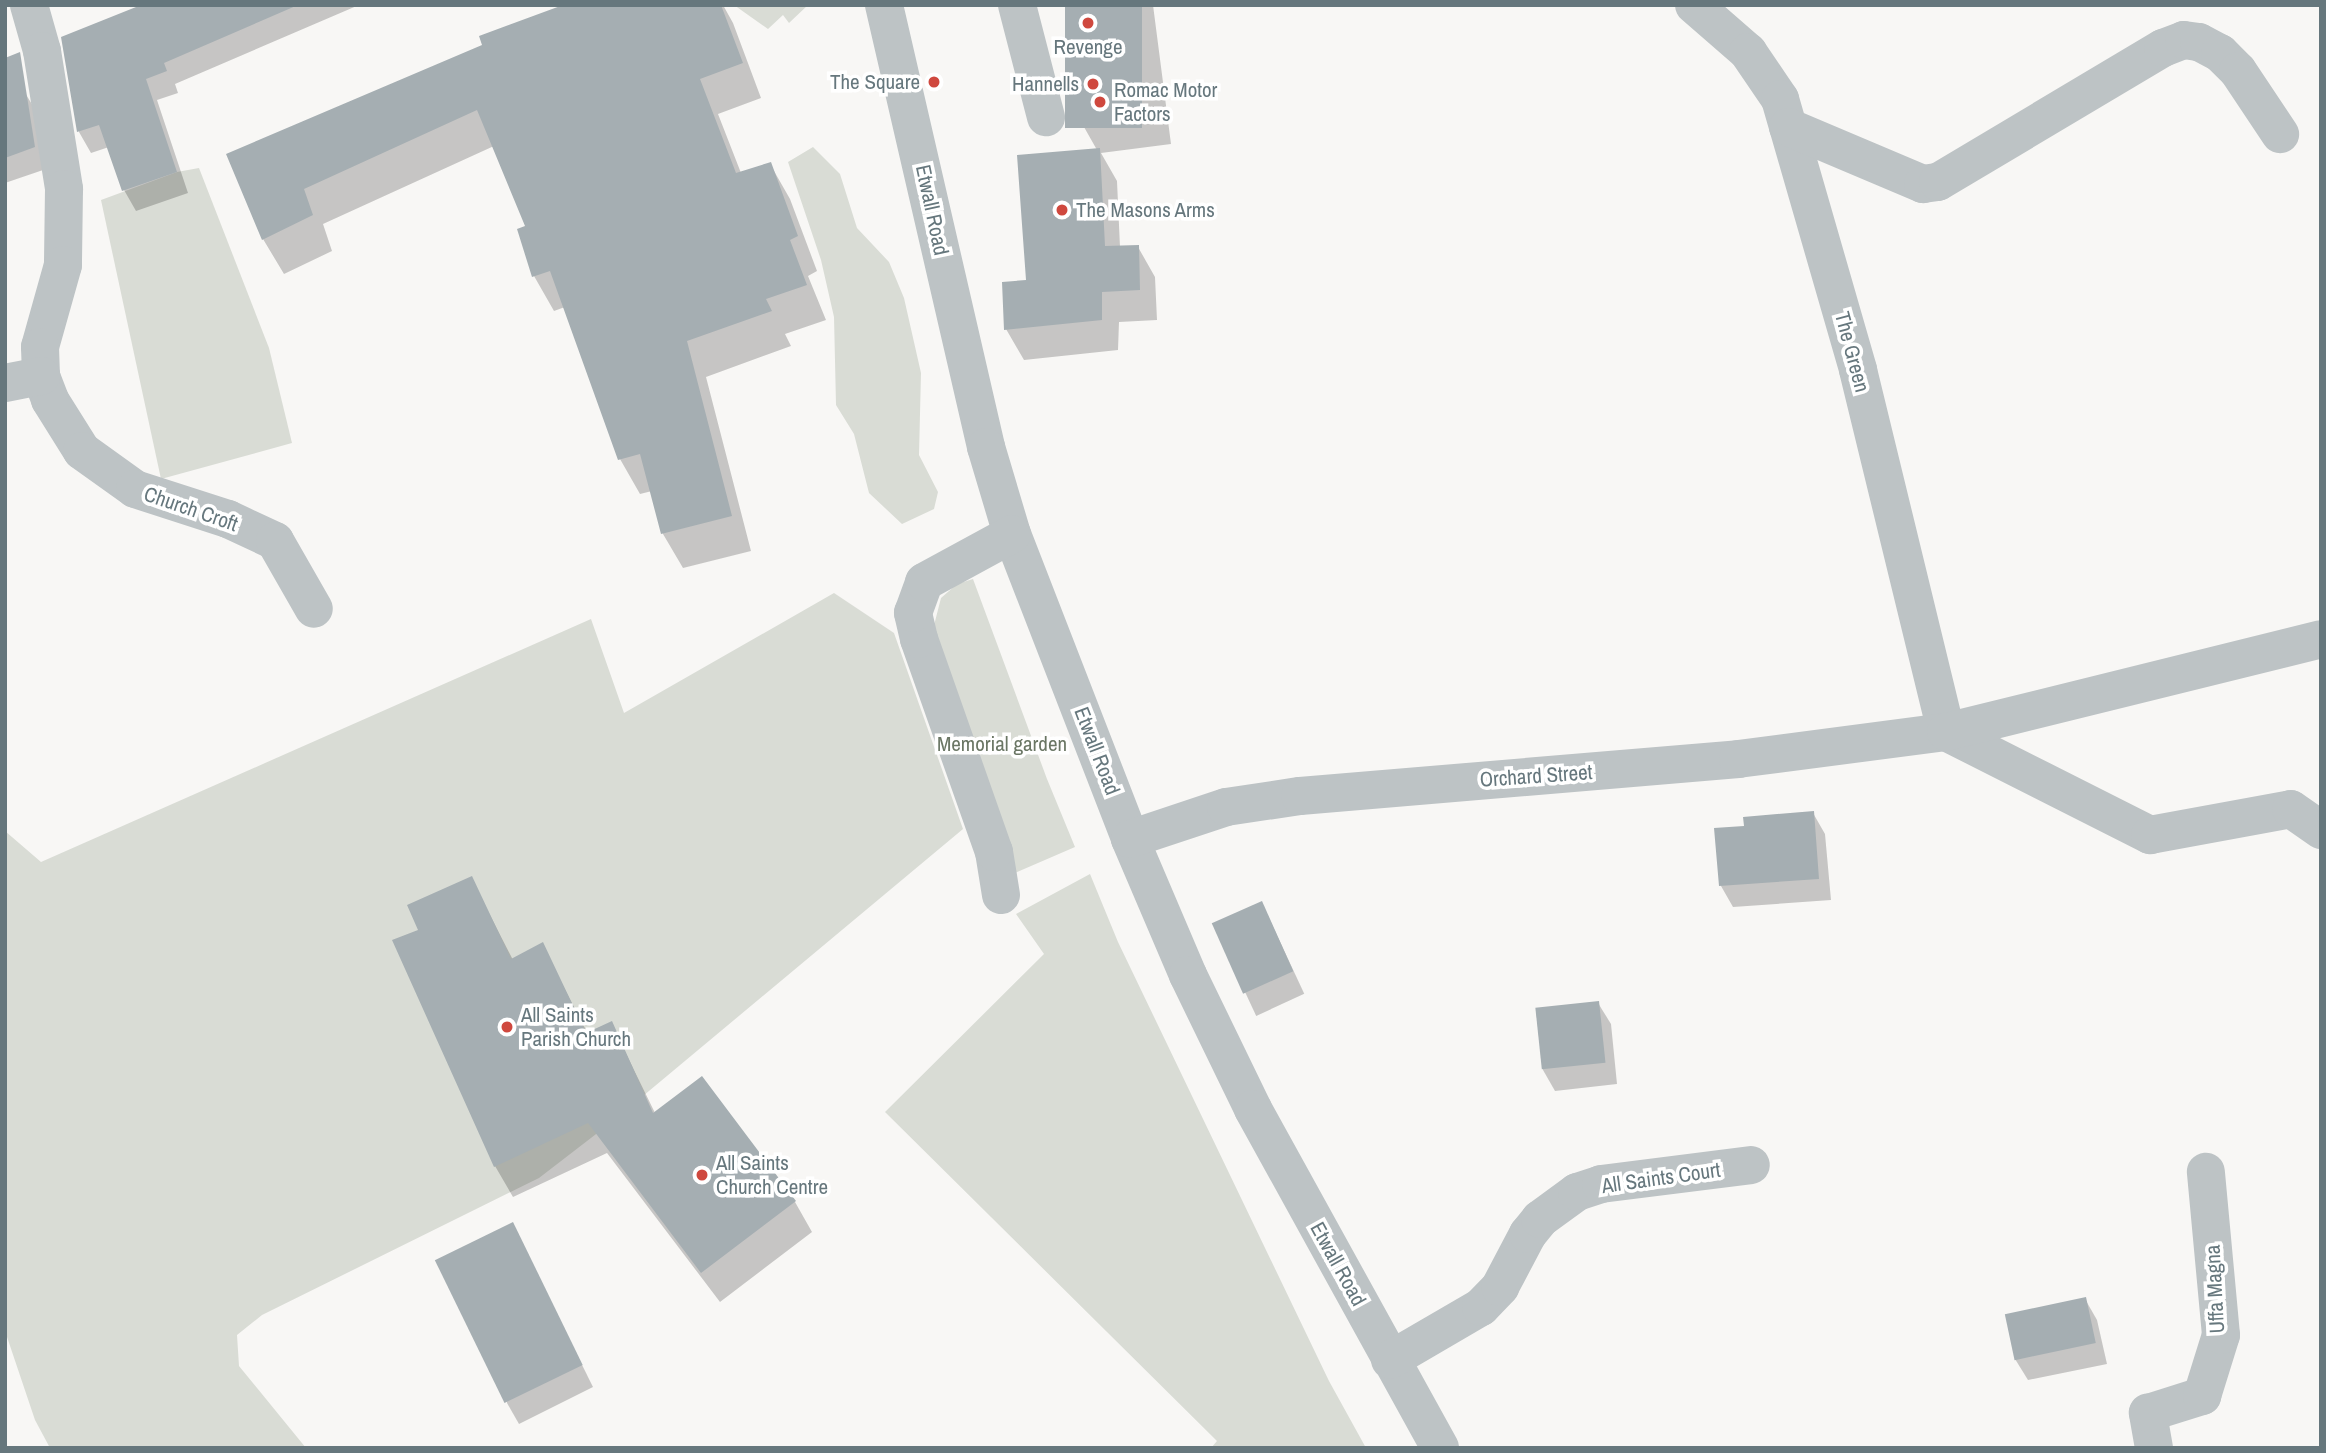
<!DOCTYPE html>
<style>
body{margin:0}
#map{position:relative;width:2326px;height:1453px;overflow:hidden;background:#f8f7f5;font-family:"Archivo Narrow",sans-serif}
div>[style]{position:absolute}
.green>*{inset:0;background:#d9dcd5}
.shadow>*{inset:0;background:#0003;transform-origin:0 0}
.building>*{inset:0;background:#a5aeb2;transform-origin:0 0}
.minor>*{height:38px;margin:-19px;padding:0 19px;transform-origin:19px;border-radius:19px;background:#bdc3c5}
.dots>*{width:19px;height:19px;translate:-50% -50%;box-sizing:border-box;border:4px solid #fff;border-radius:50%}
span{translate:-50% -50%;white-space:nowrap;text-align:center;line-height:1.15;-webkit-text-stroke:7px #fff;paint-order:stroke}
.poi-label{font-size:21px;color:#66777d}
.right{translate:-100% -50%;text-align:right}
.left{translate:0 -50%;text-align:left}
.street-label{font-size:21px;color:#66777d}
.park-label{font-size:21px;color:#6a7664}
.frame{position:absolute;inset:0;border:7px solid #66777d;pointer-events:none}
</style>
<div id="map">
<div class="green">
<i style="clip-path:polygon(734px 5px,808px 5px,789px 23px,783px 15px,768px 29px)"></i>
<i style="clip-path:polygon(813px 147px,840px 174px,857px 228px,889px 262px,904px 298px,921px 373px,919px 455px,938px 492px,934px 509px,902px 524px,869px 493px,854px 434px,836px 405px,834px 317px,821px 260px,788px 162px)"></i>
<i style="clip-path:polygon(199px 168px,269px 348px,292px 443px,161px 479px,101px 200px,177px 172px)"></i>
<i style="clip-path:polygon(973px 579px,1047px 779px,1075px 847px,1015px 873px,931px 637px,941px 598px,957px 584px)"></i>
<i style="clip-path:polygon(834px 593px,894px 633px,963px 829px,613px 1121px,539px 1178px,262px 1315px,237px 1335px,239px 1366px,306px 1448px,50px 1448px,35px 1420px,5px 1331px,5px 831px,41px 862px,591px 619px,624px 713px)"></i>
<i style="clip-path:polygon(1090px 874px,1118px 942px,1329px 1381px,1366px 1448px,1211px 1448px,1217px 1441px,885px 1112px,1044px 954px,1016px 914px)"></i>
</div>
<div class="shadow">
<i style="clip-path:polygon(146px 5px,359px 5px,175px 84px,178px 93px,157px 100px,188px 193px,136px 211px,124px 190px,109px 147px,91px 153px,79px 132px,70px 77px)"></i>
<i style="clip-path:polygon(671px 5px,723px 5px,733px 23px,761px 98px,718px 114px,741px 173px,770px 164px,790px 199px,817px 271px,808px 276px,826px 320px,785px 334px,791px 346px,706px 377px,751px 551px,683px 568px,663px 534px,652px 491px,640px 494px,620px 459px,565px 307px,554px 311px,534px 276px,527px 227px,494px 146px,323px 224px,332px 251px,284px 274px,263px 239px,228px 155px)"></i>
<i style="clip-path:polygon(1067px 5px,1153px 5px,1171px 144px,1101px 153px,1117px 181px,1120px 247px,1138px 247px,1155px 277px,1157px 320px,1119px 322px,1118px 350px,1024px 360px,1006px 329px,1097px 150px,1084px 127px)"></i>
<i style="clip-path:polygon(25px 93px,38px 114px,46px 169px,5px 183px,5px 100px)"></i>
<i style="clip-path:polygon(1813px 813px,1825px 834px,1831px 900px,1733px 907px,1721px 886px,1716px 830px,1746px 827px)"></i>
<i style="clip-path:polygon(471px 878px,513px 960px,542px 945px,588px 1034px,611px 1023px,655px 1113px,795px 1202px,812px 1232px,720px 1302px,607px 1153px,513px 1197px,495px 1166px,420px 930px)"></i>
<i style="left:1262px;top:903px;width:100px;height:53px;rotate:65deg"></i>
<i style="clip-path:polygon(1598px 1003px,1611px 1024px,1617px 1084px,1555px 1091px,1543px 1070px,1536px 1010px)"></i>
<i style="clip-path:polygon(512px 1224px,593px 1387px,519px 1424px,507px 1403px)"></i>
<i style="clip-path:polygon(2085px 1299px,2097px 1320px,2107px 1364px,2028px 1380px,2015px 1359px)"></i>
</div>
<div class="building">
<i style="clip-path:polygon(141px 5px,298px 5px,164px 63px,167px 71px,146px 79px,177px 172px,122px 191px,99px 125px,77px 132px,61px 37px)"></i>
<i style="clip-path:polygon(563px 5px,721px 5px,743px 63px,700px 79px,736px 173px,771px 162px,798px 236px,790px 240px,807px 285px,766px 299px,772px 311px,687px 341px,732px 516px,661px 534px,640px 454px,618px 460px,550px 271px,532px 277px,517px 229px,525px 226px,477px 110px,304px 189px,313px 215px,262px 240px,226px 154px,482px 45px,479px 36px)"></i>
<i style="left:1065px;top:5px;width:77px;height:123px"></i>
<i style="clip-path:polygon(20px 52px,35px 147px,5px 158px,5px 58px)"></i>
<i style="clip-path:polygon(1100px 148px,1105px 246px,1139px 245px,1140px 290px,1102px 292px,1102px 320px,1004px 330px,1002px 282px,1026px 280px,1017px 155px)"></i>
<i style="clip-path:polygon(1814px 811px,1819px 879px,1719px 886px,1714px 828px,1744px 826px,1743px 817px)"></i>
<i style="clip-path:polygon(472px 876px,511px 959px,543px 942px,586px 1033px,612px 1021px,653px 1113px,702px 1076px,796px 1201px,701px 1273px,588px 1123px,494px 1167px,392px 940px,418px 930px,407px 905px)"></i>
<i style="left:1262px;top:901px;width:77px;height:55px;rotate:66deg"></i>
<i style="left:1599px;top:1001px;width:62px;height:64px;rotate:84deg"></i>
<i style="left:513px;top:1222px;width:159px;height:87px;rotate:64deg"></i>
<i style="left:2086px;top:1297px;width:47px;height:83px;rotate:78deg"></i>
</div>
<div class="minor">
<i style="left:29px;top:5px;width:48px;rotate:74.2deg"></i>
<i style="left:42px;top:51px;width:140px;rotate:80.9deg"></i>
<i style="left:64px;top:189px;width:76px;rotate:90.8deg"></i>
<i style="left:63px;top:265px;width:85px;rotate:105.7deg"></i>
<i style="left:40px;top:347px;width:29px;rotate:88deg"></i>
<i style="left:41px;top:376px;width:26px;rotate:69deg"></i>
<i style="left:50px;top:400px;width:60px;rotate:57.9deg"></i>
<i style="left:82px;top:451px;width:65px;rotate:35.6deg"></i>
<i style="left:135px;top:489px;width:98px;rotate:17.9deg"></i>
<i style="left:228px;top:519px;width:52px;rotate:25.1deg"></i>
<i style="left:275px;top:541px;width:78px;rotate:60.2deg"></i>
<i style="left:884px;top:5px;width:454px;rotate:77deg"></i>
<i style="left:986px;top:447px;width:91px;rotate:73.4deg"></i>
<i style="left:1012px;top:534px;width:327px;rotate:68.8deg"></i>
<i style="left:1130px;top:839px;width:148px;rotate:66.9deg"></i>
<i style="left:1188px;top:975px;width:149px;rotate:64.1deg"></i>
<i style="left:1253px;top:1109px;width:387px;rotate:61.1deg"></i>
<i style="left:1017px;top:5px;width:116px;rotate:75.5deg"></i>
<i style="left:1694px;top:5px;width:72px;rotate:41deg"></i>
<i style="left:1748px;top:52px;width:57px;rotate:55.8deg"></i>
<i style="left:1780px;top:99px;width:282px;rotate:73.9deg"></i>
<i style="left:1858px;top:370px;width:373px;rotate:76.3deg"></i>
<i style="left:1788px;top:127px;width:147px;rotate:22.9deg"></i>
<i style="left:1923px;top:184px;width:15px;rotate:-8deg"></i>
<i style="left:1938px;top:182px;width:262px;rotate:-30.8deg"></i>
<i style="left:2163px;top:48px;width:22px;rotate:-21deg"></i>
<i style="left:2184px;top:40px;width:15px;rotate:8deg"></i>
<i style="left:2199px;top:42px;width:24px;rotate:28deg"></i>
<i style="left:2220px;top:53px;width:25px;rotate:45deg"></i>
<i style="left:2238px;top:71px;width:76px;rotate:56.3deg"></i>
<i style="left:5px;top:383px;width:37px;rotate:-11deg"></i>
<i style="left:1946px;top:732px;width:229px;rotate:26.8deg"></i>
<i style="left:2150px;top:835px;width:143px;rotate:-10.4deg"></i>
<i style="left:2291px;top:809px;width:37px;rotate:35deg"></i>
<i style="left:1130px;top:839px;width:101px;rotate:-18.4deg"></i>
<i style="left:1226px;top:807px;width:75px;rotate:-8.5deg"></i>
<i style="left:1300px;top:796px;width:440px;rotate:-4.8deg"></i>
<i style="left:1738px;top:759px;width:210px;rotate:-7.4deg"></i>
<i style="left:1946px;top:732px;width:386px;rotate:-13.9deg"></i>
<i style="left:1001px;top:895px;width:44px;rotate:-99.2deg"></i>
<i style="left:994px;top:852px;width:226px;rotate:-109.4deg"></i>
<i style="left:919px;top:639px;width:27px;rotate:-103deg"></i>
<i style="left:913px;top:613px;width:33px;rotate:-70deg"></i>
<i style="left:924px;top:582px;width:100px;rotate:-28.6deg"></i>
<i style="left:1390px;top:1360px;width:105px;rotate:-30.2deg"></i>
<i style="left:1481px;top:1307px;width:28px;rotate:-46deg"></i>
<i style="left:1500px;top:1287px;width:60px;rotate:-62.2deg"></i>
<i style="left:1528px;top:1234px;width:19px;rotate:-51deg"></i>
<i style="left:1540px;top:1219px;width:46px;rotate:-36.1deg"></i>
<i style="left:1577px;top:1192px;width:25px;rotate:-18deg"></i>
<i style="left:1601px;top:1184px;width:151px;rotate:-7.2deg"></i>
<i style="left:2154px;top:1448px;width:36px;rotate:-100deg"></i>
<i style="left:2148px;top:1413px;width:57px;rotate:-17.5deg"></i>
<i style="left:2202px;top:1396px;width:64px;rotate:-72.7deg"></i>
<i style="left:2221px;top:1335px;width:164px;rotate:-95.3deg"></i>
</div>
<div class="dots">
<i style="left:1088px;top:23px;background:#cf483e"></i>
<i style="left:934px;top:82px;background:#cf483e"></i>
<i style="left:1093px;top:84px;background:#cf483e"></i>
<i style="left:1100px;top:102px;background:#cf483e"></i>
<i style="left:1062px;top:210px;background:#cf483e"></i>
<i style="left:507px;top:1027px;background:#cf483e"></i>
<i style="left:702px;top:1175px;background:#cf483e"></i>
</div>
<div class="poi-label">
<span style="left:1088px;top:47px">Revenge</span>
<span class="right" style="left:920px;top:82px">The Square</span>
<span class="right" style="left:1079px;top:84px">Hannells</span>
<span class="left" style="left:1114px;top:102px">Romac Motor<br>Factors</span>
<span class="left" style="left:1076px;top:210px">The Masons Arms</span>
<span class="left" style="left:521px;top:1027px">All Saints<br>Parish Church</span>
<span class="left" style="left:716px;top:1175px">All Saints<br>Church Centre</span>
</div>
<div class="street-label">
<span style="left:932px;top:210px;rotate:78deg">Etwall Road</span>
<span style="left:1852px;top:352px;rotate:75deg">The Green</span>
<span style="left:191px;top:509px;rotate:19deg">Church Croft</span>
<span style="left:1097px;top:751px;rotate:69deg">Etwall Road</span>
<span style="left:1536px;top:776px;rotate:-4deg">Orchard Street</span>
<span style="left:1661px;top:1178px;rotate:-8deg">All Saints Court</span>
<span style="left:1338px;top:1264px;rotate:61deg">Etwall Road</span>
<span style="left:2215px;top:1289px;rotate:-93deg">Uffa Magna</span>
</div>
<div class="park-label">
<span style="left:1002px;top:744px">Memorial garden</span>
</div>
<div class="frame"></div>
</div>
